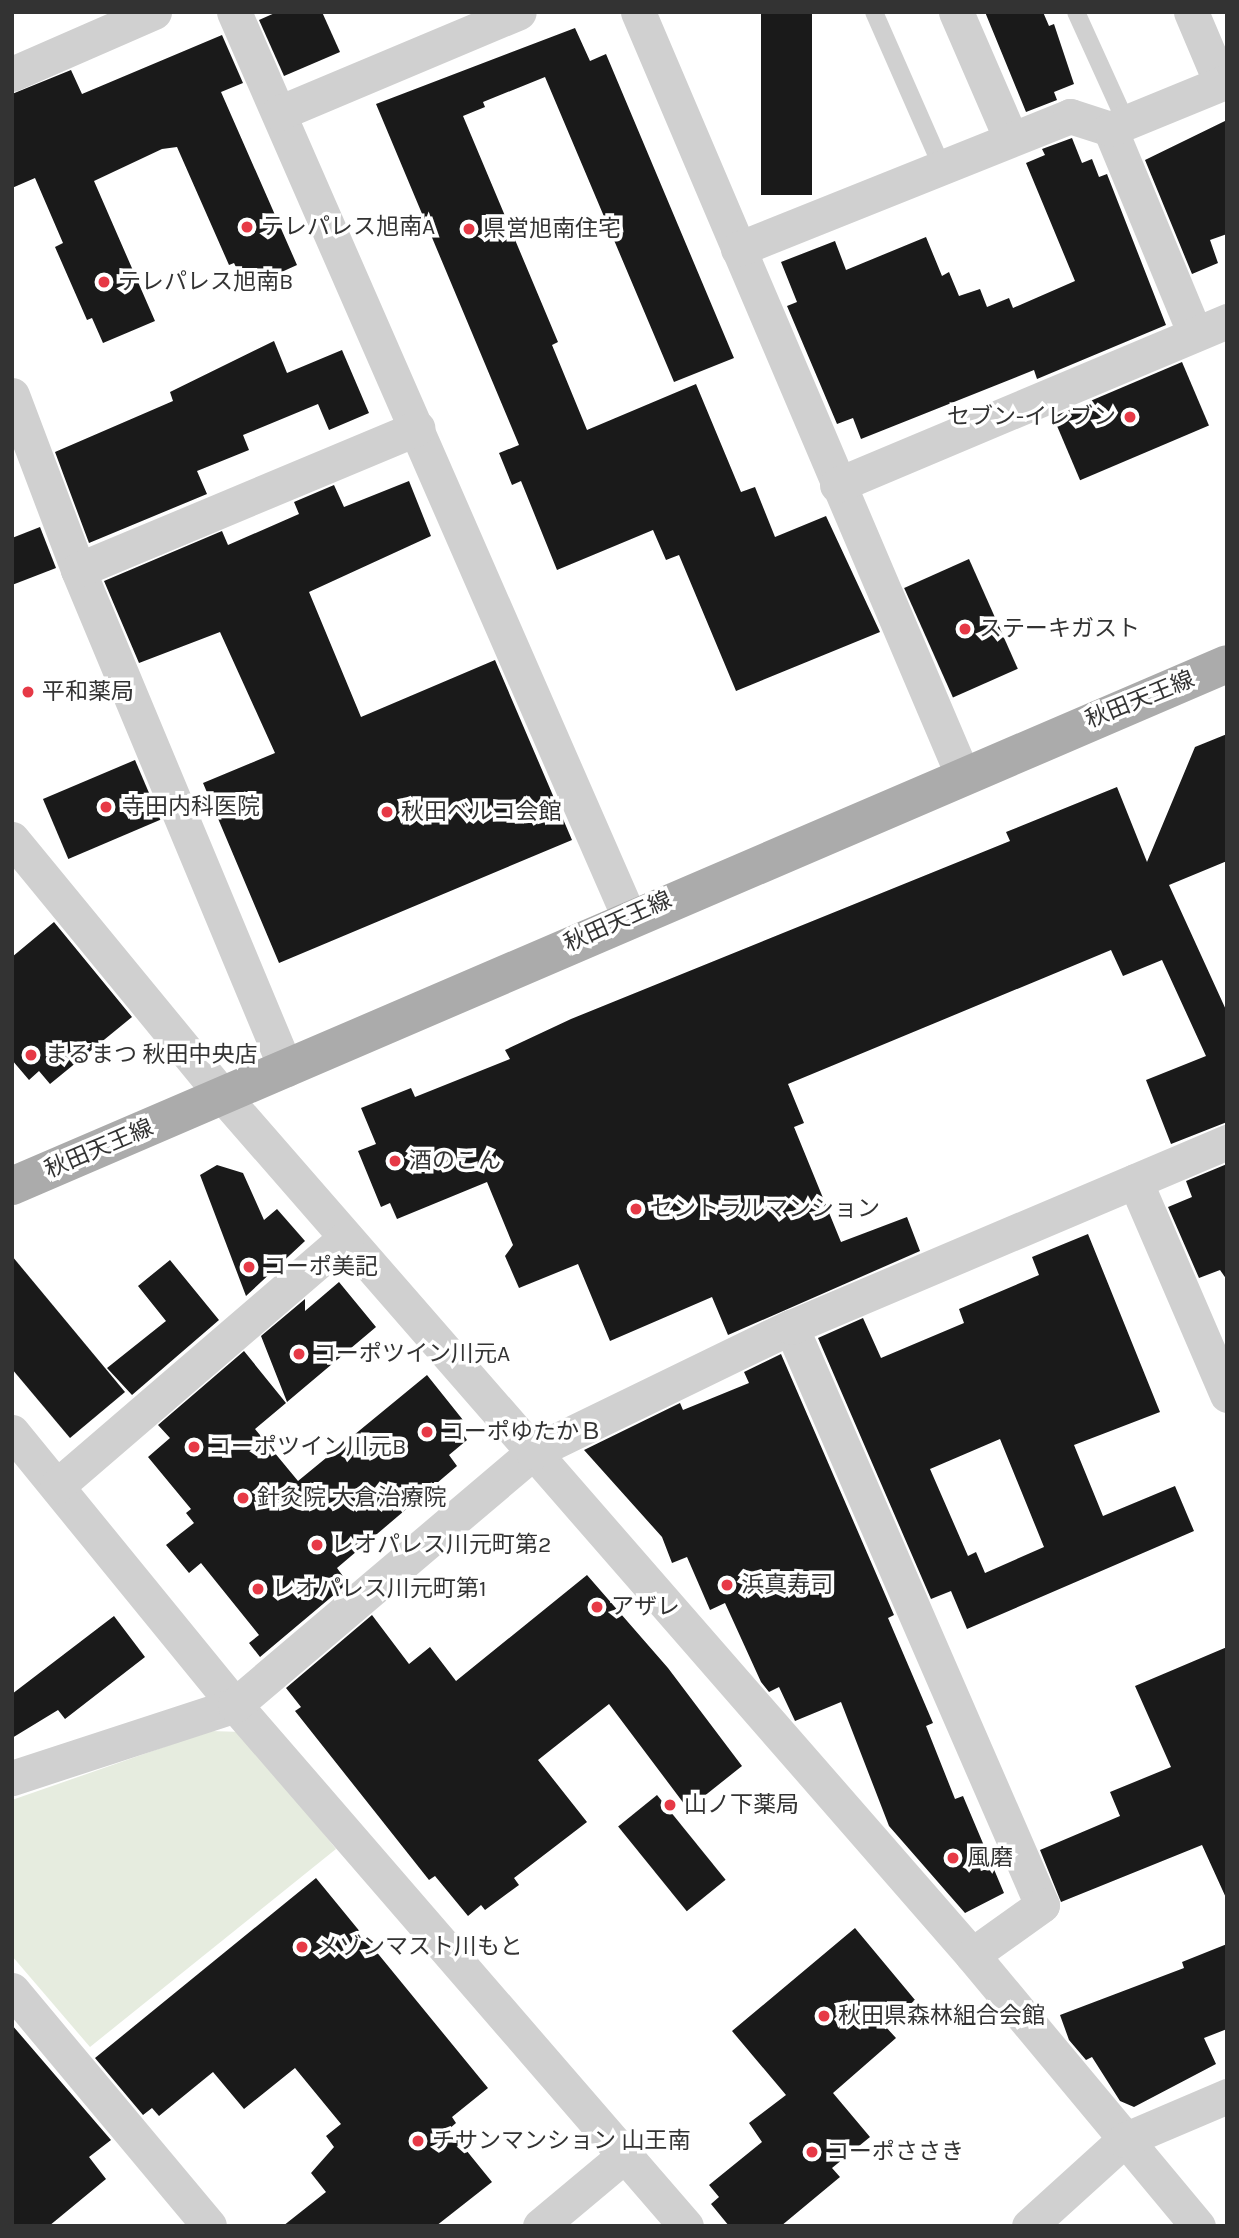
<!DOCTYPE html>
<meta charset="utf-8">
<style>
body{margin:0}
#map{position:relative;width:1239px;height:2238px;overflow:hidden;background:#fff;font-family:Karla,"Noto Sans JP",sans-serif}
div>[style]{position:absolute}
.green>*{inset:0;background:#e6ecdf}
.building>*{inset:0;background:#1a1a1a;transform-origin:0 0}
.service>*{height:18px;margin:-9px;padding:0 9px;transform-origin:9px;border-radius:9px;background:#d0d0d0}
.minor>*{height:35px;margin:-17.5px;padding:0 17.5px;transform-origin:17.5px;border-radius:17.5px;background:#d0d0d0}
.primary>*{height:38px;margin:-19px;padding:0 19px;transform-origin:19px;border-radius:19px;background:#ababab}
.dots>*{width:19px;height:19px;translate:-50% -50%;box-sizing:border-box;border:4px solid #fff;border-radius:50%}
span{translate:-50% -50%;white-space:nowrap;text-align:center;line-height:1.15;-webkit-text-stroke:7px #fff;paint-order:stroke}
.poi-label{font-size:23px;color:#333}
.left{translate:0 -50%;text-align:left}
.right{translate:-100% -50%;text-align:right}
.street-label{font-size:23px;color:#333}
.frame{position:absolute;inset:0;border:14px solid #333;pointer-events:none}
</style>
<div id="map">
<div class="green">
<i style="clip-path:polygon(210px 1731px,243px 1732px,336px 1849px,90px 2047px,12px 1956px,12px 1800px)"></i>
</div>
<div class="building">
<i style="clip-path:polygon(277px 12px,322px 12px,340px 52px,284px 76px,259px 20px)"></i>
<i style="left:761px;top:12px;width:51px;height:183px"></i>
<i style="clip-path:polygon(985px 12px,1043px 12px,1049px 26px,1054px 24px,1074px 84px,1054px 92px,1057px 100px,1026px 112px)"></i>
<i style="clip-path:polygon(575px 28px,590px 61px,606px 54px,734px 358px,674px 382px,545px 77px,483px 102px,485px 107px,463px 116px,558px 342px,552px 345px,587px 430px,696px 384px,741px 492px,755px 487px,775px 537px,826px 516px,880px 632px,736px 691px,679px 555px,666px 560px,653px 530px,557px 570px,521px 481px,512px 485px,499px 453px,519px 445px,376px 104px)"></i>
<i style="clip-path:polygon(222px 35px,243px 83px,221px 92px,297px 265px,246px 288px,234px 263px,229px 265px,177px 147px,162px 149px,94px 181px,155px 321px,103px 343px,92px 318px,87px 320px,55px 247px,63px 243px,35px 178px,12px 188px,12px 94px,71px 70px,82px 94px)"></i>
<i style="clip-path:polygon(1227px 120px,1227px 234px,1210px 240px,1218px 263px,1192px 274px,1145px 160px)"></i>
<i style="clip-path:polygon(1072px 138px,1082px 163px,1092px 159px,1099px 177px,1107px 174px,1166px 325px,1037px 379px,1034px 370px,861px 439px,853px 418px,837px 424px,787px 306px,797px 302px,781px 262px,835px 241px,846px 270px,926px 237px,942px 276px,949px 272px,959px 296px,980px 289px,987px 307px,1009px 298px,1013px 308px,1075px 281px,1026px 163px,1045px 155px,1042px 149px)"></i>
<i style="clip-path:polygon(274px 341px,287px 373px,342px 350px,369px 413px,329px 430px,318px 404px,243px 435px,249px 450px,197px 471px,207px 494px,89px 543px,55px 452px,173px 401px,170px 392px)"></i>
<i style="left:1182px;top:362px;width:69px;height:140px;rotate:67deg"></i>
<i style="clip-path:polygon(409px 481px,431px 536px,309px 592px,361px 717px,495px 660px,572px 840px,279px 963px,203px 783px,275px 753px,220px 632px,139px 663px,104px 581px,222px 531px,228px 545px,299px 514px,294px 502px,334px 485px,344px 507px)"></i>
<i style="clip-path:polygon(40px 527px,56px 568px,12px 585px,12px 538px)"></i>
<i style="left:969px;top:559px;width:120px;height:71px;rotate:66deg"></i>
<i style="clip-path:polygon(1227px 734px,1227px 861px,1169px 885px,1227px 1012px,1227px 1122px,1171px 1144px,1146px 1080px,1206px 1056px,1162px 960px,1123px 976px,1111px 950px,788px 1084px,804px 1123px,794px 1127px,841px 1242px,907px 1217px,920px 1251px,728px 1335px,712px 1297px,610px 1341px,578px 1264px,519px 1288px,505px 1256px,513px 1245px,487px 1182px,397px 1219px,390px 1203px,381px 1207px,358px 1151px,376px 1144px,361px 1108px,411px 1088px,415px 1097px,510px 1059px,505px 1050px,571px 1019px,1010px 841px,1006px 832px,1117px 787px,1147px 862px,1195px 747px)"></i>
<i style="left:135px;top:760px;width:65px;height:100px;rotate:67deg"></i>
<i style="clip-path:polygon(54px 922px,132px 1017px,50px 1084px,39px 1071px,29px 1080px,12px 1060px,12px 957px)"></i>
<i style="clip-path:polygon(1227px 1164px,1227px 1280px,1220px 1270px,1199px 1278px,1168px 1207px,1192px 1197px,1186px 1181px)"></i>
<i style="clip-path:polygon(217px 1165px,243px 1173px,264px 1220px,277px 1209px,305px 1241px,246px 1296px,200px 1175px)"></i>
<i style="clip-path:polygon(evenodd,1088px 1234px,1160px 1412px,1074px 1445px,1103px 1516px,1175px 1486px,1194px 1531px,967px 1629px,951px 1591px,931px 1599px,818px 1338px,863px 1318px,881px 1358px,964px 1323px,959px 1309px,1039px 1275px,1032px 1257px,1088px 1234px,1000px 1439px,1044px 1547px,985px 1573px,976px 1552px,968px 1556px,930px 1469px,1000px 1439px)"></i>
<i style="clip-path:polygon(12px 1256px,125px 1392px,70px 1438px,12px 1369px)"></i>
<i style="clip-path:polygon(170px 1260px,219px 1320px,132px 1395px,107px 1368px,166px 1321px,138px 1286px)"></i>
<i style="clip-path:polygon(339px 1282px,376px 1327px,287px 1402px,261px 1336px,305px 1299px,305px 1311px)"></i>
<i style="clip-path:polygon(244px 1351px,286px 1403px,255px 1429px,298px 1481px,427px 1375px,463px 1420px,456px 1425px,467px 1440px,449px 1455px,457px 1466px,337px 1568px,348px 1583px,260px 1657px,249px 1643px,259px 1635px,201px 1563px,189px 1573px,166px 1545px,194px 1523px,186px 1513px,191px 1509px,148px 1457px,170px 1438px,158px 1425px)"></i>
<i style="clip-path:polygon(781px 1354px,894px 1615px,888px 1618px,933px 1723px,926px 1726px,955px 1799px,963px 1796px,1004px 1893px,965px 1913px,889px 1826px,841px 1702px,795px 1721px,779px 1687px,769px 1692px,761px 1682px,725px 1603px,710px 1610px,687px 1557px,672px 1563px,662px 1537px,584px 1450px,680px 1403px,683px 1410px,749px 1383px,744px 1372px)"></i>
<i style="clip-path:polygon(587px 1575px,668px 1668px,742px 1766px,688px 1809px,609px 1704px,538px 1760px,587px 1822px,514px 1878px,519px 1885px,485px 1910px,481px 1905px,468px 1916px,435px 1876px,429px 1880px,295px 1711px,301px 1707px,286px 1688px,372px 1615px,409px 1664px,430px 1647px,456px 1681px)"></i>
<i style="clip-path:polygon(114px 1616px,145px 1657px,65px 1719px,58px 1710px,12px 1738px,12px 1694px)"></i>
<i style="clip-path:polygon(1227px 1647px,1227px 1900px,1202px 1845px,1061px 1902px,1040px 1850px,1120px 1816px,1110px 1792px,1171px 1767px,1135px 1686px)"></i>
<i style="left:657px;top:1795px;width:109px;height:50px;rotate:51deg"></i>
<i style="clip-path:polygon(316px 1878px,488px 2088px,452px 2117px,456px 2123px,449px 2129px,492px 2182px,436px 2226px,283px 2226px,326px 2192px,311px 2173px,334px 2147px,326px 2136px,341px 2124px,295px 2068px,244px 2109px,213px 2072px,159px 2116px,152px 2108px,143px 2115px,95px 2058px)"></i>
<i style="clip-path:polygon(855px 1928px,915px 2000px,885px 2026px,896px 2038px,833px 2093px,870px 2137px,832px 2168px,840px 2177px,781px 2226px,729px 2226px,711px 2204px,719px 2197px,709px 2185px,762px 2142px,749px 2123px,786px 2095px,732px 2031px)"></i>
<i style="clip-path:polygon(1227px 1944px,1227px 2029px,1204px 2038px,1216px 2064px,1134px 2107px,1120px 2101px,1092px 2057px,1086px 2060px,1069px 2040px,1060px 2015px,1184px 1968px,1182px 1962px)"></i>
<i style="clip-path:polygon(12px 2025px,111px 2140px,89px 2157px,106px 2179px,49px 2226px,12px 2226px)"></i>
</div>
<div class="service">
<i style="left:874px;top:12px;width:169px;rotate:66.3deg"></i>
<i style="left:1076px;top:12px;width:121px;rotate:65.6deg"></i>
</div>
<div class="minor">
<i style="left:234px;top:12px;width:987px;rotate:66.42deg"></i>
<i style="left:638px;top:12px;width:828px;rotate:66.96deg"></i>
<i style="left:956px;top:12px;width:138px;rotate:66.6deg"></i>
<i style="left:1191px;top:12px;width:77px;rotate:67.1deg"></i>
<i style="left:12px;top:74px;width:155px;rotate:-23.6deg"></i>
<i style="left:279px;top:113px;width:260px;rotate:-22.8deg"></i>
<i style="left:738px;top:249px;width:358px;rotate:-21.8deg"></i>
<i style="left:1070px;top:116px;width:42px;rotate:18deg"></i>
<i style="left:1195px;top:334px;width:222px;rotate:-112.5deg"></i>
<i style="left:1110px;top:129px;width:126px;rotate:-22.3deg"></i>
<i style="left:12px;top:395px;width:187px;rotate:69.3deg"></i>
<i style="left:78px;top:570px;width:541px;rotate:67.37deg"></i>
<i style="left:837px;top:485px;width:423px;rotate:-22.8deg"></i>
<i style="left:78px;top:570px;width:368px;rotate:-22.7deg"></i>
<i style="left:12px;top:839px;width:333px;rotate:50.6deg"></i>
<i style="left:223px;top:1096px;width:1140px;rotate:48.91deg"></i>
<i style="left:972px;top:1955px;width:353px;rotate:50.2deg"></i>
<i style="left:1135px;top:1181px;width:233px;rotate:66.7deg"></i>
<i style="left:791px;top:1327px;width:630px;rotate:66.53deg"></i>
<i style="left:1042px;top:1905px;width:86px;rotate:144.5deg"></i>
<i style="left:12px;top:1432px;width:353px;rotate:50.8deg"></i>
<i style="left:235px;top:1705px;width:689px;rotate:49.12deg"></i>
<i style="left:57px;top:1486px;width:381px;rotate:-40.7deg"></i>
<i style="left:12px;top:1778px;width:235px;rotate:-18.1deg"></i>
<i style="left:235px;top:1705px;width:391px;rotate:-40.3deg"></i>
<i style="left:533px;top:1452px;width:287px;rotate:-25.9deg"></i>
<i style="left:791px;top:1327px;width:474px;rotate:-23deg"></i>
<i style="left:12px;top:1990px;width:307px;rotate:50.1deg"></i>
<i style="left:540px;top:2226px;width:112px;rotate:-39.9deg"></i>
<i style="left:1029px;top:2226px;width:128px;rotate:-42.2deg"></i>
<i style="left:1124px;top:2140px;width:112px;rotate:-23.1deg"></i>
</div>
<div class="primary">
<i style="left:12px;top:1186px;width:1322px;rotate:-23.25deg"></i>
</div>
<div class="dots">
<i style="left:247px;top:227px;background:#e63946"></i>
<i style="left:469px;top:229px;background:#e63946"></i>
<i style="left:104px;top:282px;background:#e63946"></i>
<i style="left:1130px;top:417px;background:#e63946"></i>
<i style="left:965px;top:629px;background:#e63946"></i>
<i style="left:28px;top:692px;background:#e63946"></i>
<i style="left:106px;top:807px;background:#e63946"></i>
<i style="left:387px;top:812px;background:#e63946"></i>
<i style="left:31px;top:1055px;background:#e63946"></i>
<i style="left:395px;top:1161px;background:#e63946"></i>
<i style="left:636px;top:1209px;background:#e63946"></i>
<i style="left:249px;top:1267px;background:#e63946"></i>
<i style="left:299px;top:1354px;background:#e63946"></i>
<i style="left:427px;top:1432px;background:#e63946"></i>
<i style="left:194px;top:1447px;background:#e63946"></i>
<i style="left:243px;top:1498px;background:#e63946"></i>
<i style="left:317px;top:1545px;background:#e63946"></i>
<i style="left:727px;top:1585px;background:#e63946"></i>
<i style="left:258px;top:1589px;background:#e63946"></i>
<i style="left:597px;top:1607px;background:#e63946"></i>
<i style="left:670px;top:1805px;background:#e63946"></i>
<i style="left:953px;top:1858px;background:#e63946"></i>
<i style="left:302px;top:1947px;background:#e63946"></i>
<i style="left:824px;top:2016px;background:#e63946"></i>
<i style="left:418px;top:2141px;background:#e63946"></i>
<i style="left:812px;top:2152px;background:#e63946"></i>
</div>
<div class="poi-label">
<span class="left" style="left:261px;top:227px">テレパレス旭南A</span>
<span class="left" style="left:483px;top:229px">県営旭南住宅</span>
<span class="left" style="left:118px;top:282px">テレパレス旭南B</span>
<span class="right" style="left:1116px;top:417px">セブン-イレブン</span>
<span class="left" style="left:979px;top:629px">ステーキガスト</span>
<span class="left" style="left:42px;top:692px">平和薬局</span>
<span class="left" style="left:122px;top:807px">寺田内科医院</span>
<span class="left" style="left:401px;top:812px">秋田ベルコ会館</span>
<span class="left" style="left:45px;top:1055px">まるまつ 秋田中央店</span>
<span class="left" style="left:409px;top:1161px">酒のこん</span>
<span class="left" style="left:650px;top:1209px">セントラルマンション</span>
<span class="left" style="left:263px;top:1267px">コーポ美記</span>
<span class="left" style="left:313px;top:1354px">コーポツイン川元A</span>
<span class="left" style="left:441px;top:1432px">コーポゆたかＢ</span>
<span class="left" style="left:208px;top:1447px">コーポツイン川元B</span>
<span class="left" style="left:257px;top:1498px">針灸院 大倉治療院</span>
<span class="left" style="left:331px;top:1545px">レオパレス川元町第2</span>
<span class="left" style="left:741px;top:1585px">浜真寿司</span>
<span class="left" style="left:272px;top:1589px">レオパレス川元町第1</span>
<span class="left" style="left:611px;top:1607px">アザレ</span>
<span class="left" style="left:684px;top:1805px">山ノ下薬局</span>
<span class="left" style="left:967px;top:1858px">風磨</span>
<span class="left" style="left:316px;top:1947px">メゾンマスト川もと</span>
<span class="left" style="left:838px;top:2016px">秋田県森林組合会館</span>
<span class="left" style="left:432px;top:2141px">チサンマンション 山王南</span>
<span class="left" style="left:826px;top:2152px">コーポささき</span>
</div>
<div class="street-label">
<span style="left:1140px;top:700px;rotate:-22deg">秋田天王線</span>
<span style="left:618px;top:922px;rotate:-24deg">秋田天王線</span>
<span style="left:99px;top:1149px;rotate:-23deg">秋田天王線</span>
</div>
<div class="frame"></div>
</div>
